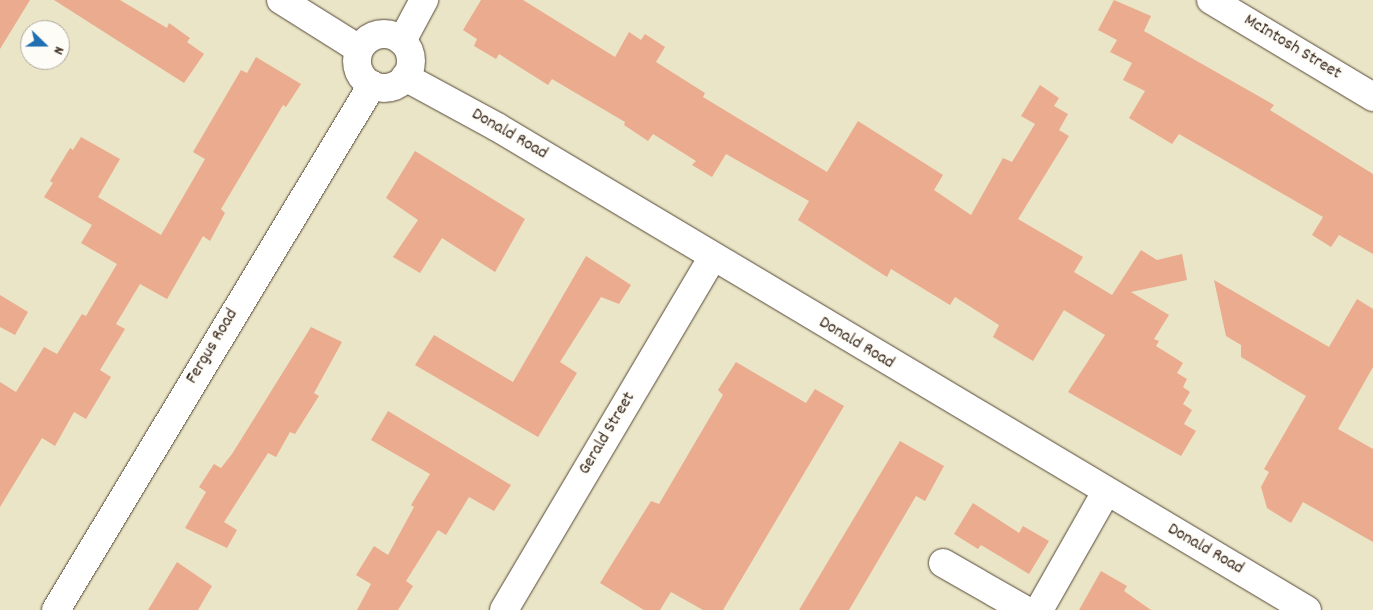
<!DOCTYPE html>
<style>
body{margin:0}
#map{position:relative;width:1373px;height:610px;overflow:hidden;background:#eae5c6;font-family:Dekko,sans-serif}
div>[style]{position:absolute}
.building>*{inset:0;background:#ebab8f}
.roads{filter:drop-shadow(0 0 1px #554637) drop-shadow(0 0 1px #554637)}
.minor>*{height:28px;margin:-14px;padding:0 14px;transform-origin:14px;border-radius:14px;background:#fff}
.minor>.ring{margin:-14px;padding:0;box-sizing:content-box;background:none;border:28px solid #fff;border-radius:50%}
span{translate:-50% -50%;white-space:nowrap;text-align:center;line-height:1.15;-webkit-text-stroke:4.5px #fdfcf7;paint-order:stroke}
.street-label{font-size:18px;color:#3b2a1e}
.north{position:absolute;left:20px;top:20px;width:50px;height:50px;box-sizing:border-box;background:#fdfcf7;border:1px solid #afa8a0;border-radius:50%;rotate:112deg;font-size:14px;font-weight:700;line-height:20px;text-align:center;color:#3b2a1e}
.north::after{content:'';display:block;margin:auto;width:18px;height:22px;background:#1f6fb2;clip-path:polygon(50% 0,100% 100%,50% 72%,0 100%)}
</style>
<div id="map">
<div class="building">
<i style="clip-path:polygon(0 0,30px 0,0 49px)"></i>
<i style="clip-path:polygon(54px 0,120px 0,167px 28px,169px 23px,190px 38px,187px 42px,204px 54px,184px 83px)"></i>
<i style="clip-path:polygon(481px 0,523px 0,615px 57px,629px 32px,641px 40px,645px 34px,665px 47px,656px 62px,705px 93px,703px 97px,827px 172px,858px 121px,943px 175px,934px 190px,971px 215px,1003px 158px,1012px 162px,1035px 124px,1021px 116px,1040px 85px,1059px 98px,1054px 106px,1068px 114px,1059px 130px,1069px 136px,1018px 219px,1083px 257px,1074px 272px,1112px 295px,1141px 250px,1157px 260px,1182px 254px,1187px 280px,1131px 292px,1169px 315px,1154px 339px,1159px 341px,1156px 346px,1183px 363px,1177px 373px,1187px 379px,1183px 387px,1190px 392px,1183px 404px,1192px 410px,1184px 424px,1196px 431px,1181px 456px,1068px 392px,1105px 335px,1064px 310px,1033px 361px,993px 337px,999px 325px,955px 297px,950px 305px,891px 269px,887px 277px,798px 220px,809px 201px,726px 154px,712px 177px,692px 165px,696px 161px,653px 134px,648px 141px,624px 125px,625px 122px,552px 79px,548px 85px,499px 54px,496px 59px,474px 46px,477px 39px,463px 30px)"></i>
<i style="clip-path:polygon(1114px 0,1151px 16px,1144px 31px,1274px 105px,1270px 110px,1373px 174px,1373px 254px,1339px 235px,1331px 247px,1312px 235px,1323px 217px,1179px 134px,1172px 144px,1129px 118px,1145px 91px,1123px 80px,1132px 63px,1110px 52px,1117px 40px,1098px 30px)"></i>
<i style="clip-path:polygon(256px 57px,301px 84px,286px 107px,283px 105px,221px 209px,225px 213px,210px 241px,203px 236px,167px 299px,140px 284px,116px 324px,125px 329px,100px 370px,111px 377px,86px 419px,74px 412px,55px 446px,42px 438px,0 507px,0 382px,16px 392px,44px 347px,57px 354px,82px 314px,86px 316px,117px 264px,81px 243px,92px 225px,44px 197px,53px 183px,50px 181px,70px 148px,73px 150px,81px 137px,120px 159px,98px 197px,161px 235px,205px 159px,193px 152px,241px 70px,247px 73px)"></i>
<i style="clip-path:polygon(415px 151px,525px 219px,495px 272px,442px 238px,420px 273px,393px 257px,418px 220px,386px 198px)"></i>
<i style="clip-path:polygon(586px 256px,631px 285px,619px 304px,601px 297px,560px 362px,577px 373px,538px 437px,415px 365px,434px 335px,513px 382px)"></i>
<i style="clip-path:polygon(1214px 280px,1329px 347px,1357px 299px,1373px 309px,1373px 367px,1338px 429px,1373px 449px,1373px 542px,1303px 502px,1291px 523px,1267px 508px,1261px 487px,1269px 472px,1264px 469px,1306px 396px,1241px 357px,1241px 345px,1226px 336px)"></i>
<i style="clip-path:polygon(0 295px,28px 312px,15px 335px,0 327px)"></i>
<i style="clip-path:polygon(311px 327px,342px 342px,314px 393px,319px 396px,295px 434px,290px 432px,276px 457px,268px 453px,224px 522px,237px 530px,227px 548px,185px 528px,206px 492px,199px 487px,214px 464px,221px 468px,232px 454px)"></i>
<i style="clip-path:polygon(736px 362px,806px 403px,815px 389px,844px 406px,723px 610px,703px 610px,671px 592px,660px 610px,644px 610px,600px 583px,651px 501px,659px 504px,723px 395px,718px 390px)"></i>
<i style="clip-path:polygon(388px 411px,511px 485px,494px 511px,469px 497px,446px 535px,438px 530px,406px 581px,413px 586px,398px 610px,357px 610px,371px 584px,356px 575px,374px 546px,388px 555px,414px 507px,411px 505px,430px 474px,371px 440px)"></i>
<i style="clip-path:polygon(900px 441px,944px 466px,925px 501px,916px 496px,849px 610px,799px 610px)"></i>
<i style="clip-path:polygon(973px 503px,1019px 533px,1023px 526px,1049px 541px,1029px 574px,981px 545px,978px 549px,954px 534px)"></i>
<i style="clip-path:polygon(177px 562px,212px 586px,198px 610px,148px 610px)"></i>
<i style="clip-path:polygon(1101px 571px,1127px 586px,1124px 591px,1151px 610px,1079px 610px)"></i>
</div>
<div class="roads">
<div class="minor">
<i style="left:281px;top:0;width:92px;rotate:32.1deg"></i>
<i style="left:1211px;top:0;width:189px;rotate:30.9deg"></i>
<i class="ring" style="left:357px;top:34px;width:26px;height:26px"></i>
<i style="left:402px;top:41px;width:47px;rotate:-61.8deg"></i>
<i style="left:405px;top:77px;width:105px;rotate:28.5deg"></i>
<i style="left:497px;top:127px;width:943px;rotate:30.81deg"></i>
<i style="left:943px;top:563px;width:95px;rotate:29.8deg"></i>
<i style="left:56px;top:610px;width:613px;rotate:-58.96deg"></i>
<i style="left:504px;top:610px;width:409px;rotate:-59.4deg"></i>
<i style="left:1039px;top:610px;width:136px;rotate:-60.4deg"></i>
</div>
</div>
<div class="street-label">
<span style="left:1292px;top:48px;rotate:31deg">McIntosh Street</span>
<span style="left:509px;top:135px;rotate:30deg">Donald Road</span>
<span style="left:856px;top:344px;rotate:31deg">Donald Road</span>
<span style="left:213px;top:347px;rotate:-59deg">Fergus Road</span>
<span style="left:608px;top:434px;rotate:-59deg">Gerald Street</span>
<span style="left:1205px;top:550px;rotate:30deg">Donald Road</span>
</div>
<div class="north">N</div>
</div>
